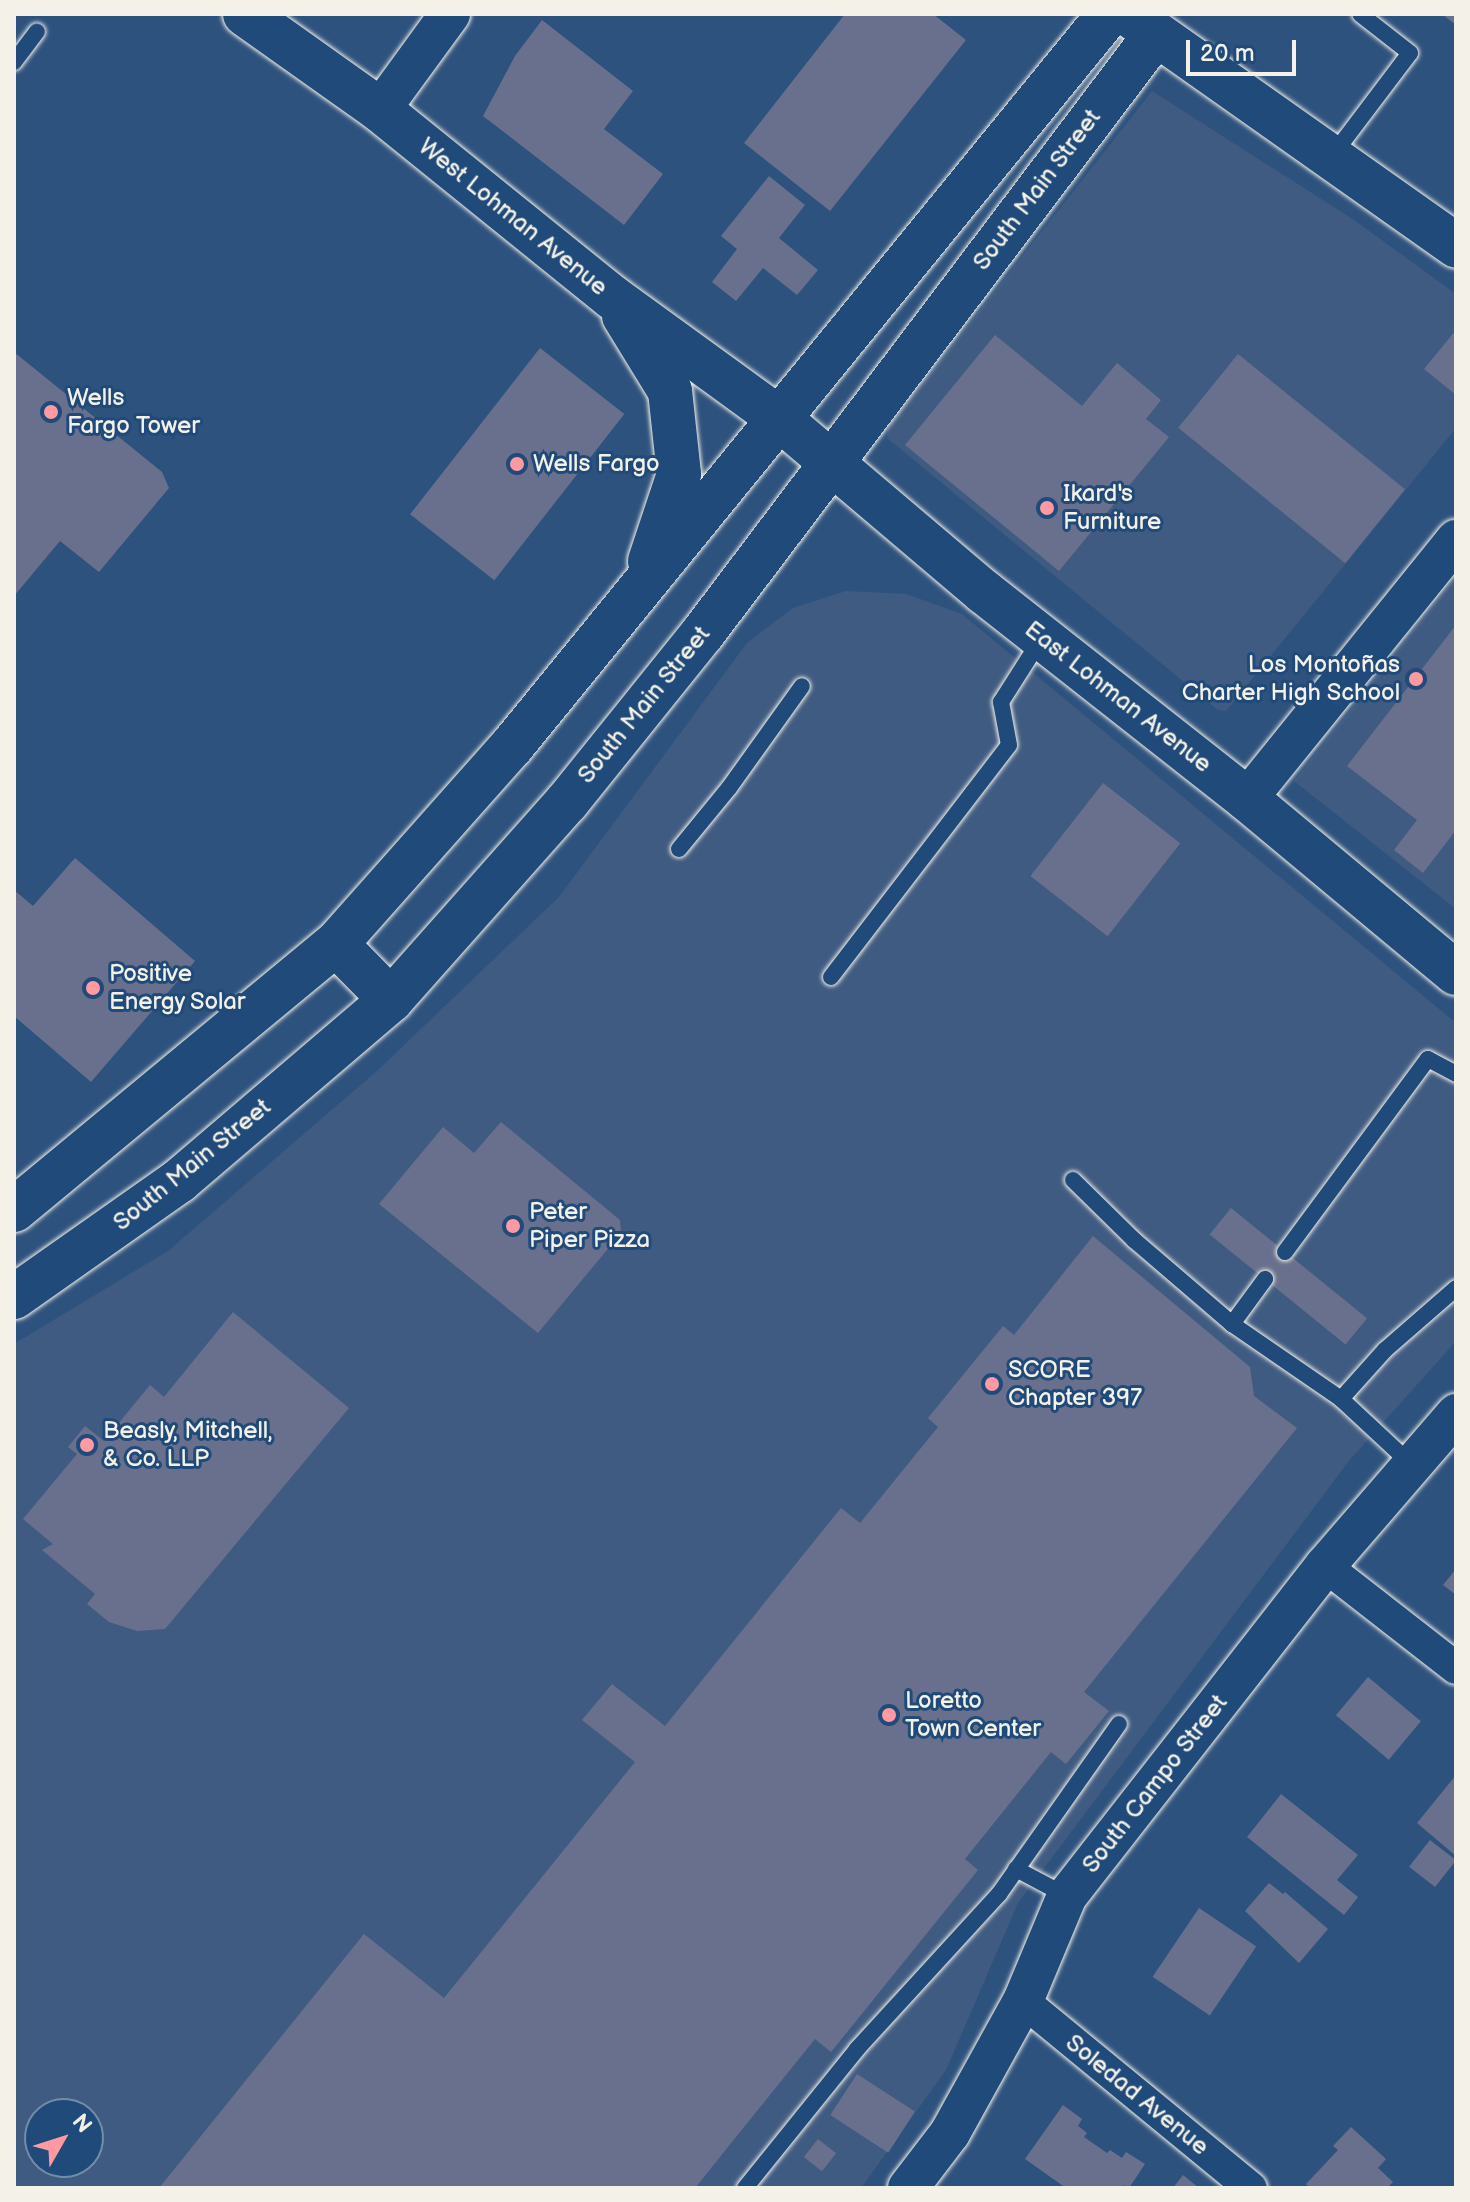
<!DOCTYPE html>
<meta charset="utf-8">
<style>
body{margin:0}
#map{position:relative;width:1470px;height:2202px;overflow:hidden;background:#2e527e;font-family:"Balsamiq Sans",sans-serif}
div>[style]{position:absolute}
.built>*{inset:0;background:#405b82}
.building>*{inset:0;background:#69708d;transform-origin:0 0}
.roads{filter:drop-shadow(0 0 2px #f4f1e8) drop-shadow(0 0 2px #f4f1e8)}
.service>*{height:16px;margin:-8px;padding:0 8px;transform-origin:8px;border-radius:8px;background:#1f4a7a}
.minor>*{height:32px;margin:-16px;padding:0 16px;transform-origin:16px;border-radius:16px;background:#1f4a7a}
.tertiary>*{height:40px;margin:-20px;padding:0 20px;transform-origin:20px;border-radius:20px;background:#1f4a7a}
.secondary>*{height:44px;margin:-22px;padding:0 22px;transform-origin:22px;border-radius:22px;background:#1f4a7a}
.dots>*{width:22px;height:22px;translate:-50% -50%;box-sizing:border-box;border:4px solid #1f4a7a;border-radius:50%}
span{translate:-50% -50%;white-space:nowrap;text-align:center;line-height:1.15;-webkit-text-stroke:6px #1f4a7a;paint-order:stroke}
.street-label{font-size:24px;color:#f4f1e8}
.poi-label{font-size:24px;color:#f4f1e8}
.left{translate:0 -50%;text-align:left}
.right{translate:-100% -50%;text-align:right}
.frame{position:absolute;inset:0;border:16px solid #f4f1e8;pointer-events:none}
.north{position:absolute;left:24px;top:2098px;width:80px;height:80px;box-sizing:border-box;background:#1f4a7a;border:2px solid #748da6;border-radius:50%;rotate:51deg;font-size:22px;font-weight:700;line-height:32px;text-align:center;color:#f4f1e8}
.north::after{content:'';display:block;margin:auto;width:28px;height:36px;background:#ff9aa2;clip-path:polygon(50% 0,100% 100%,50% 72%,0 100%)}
.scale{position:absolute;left:1186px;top:40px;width:110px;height:36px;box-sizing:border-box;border:4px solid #f4f1e8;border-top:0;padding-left:10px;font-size:24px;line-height:28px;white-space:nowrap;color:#f4f1e8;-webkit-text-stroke:6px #1f4a7a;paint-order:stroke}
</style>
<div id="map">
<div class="built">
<i style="clip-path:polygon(1152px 91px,1354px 220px,1456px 294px,1456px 428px,1226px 711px,1218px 710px,887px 438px,888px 428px)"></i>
<i style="clip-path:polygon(1456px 577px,1456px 909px,1294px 781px)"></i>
<i style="clip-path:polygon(evenodd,846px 591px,906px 594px,962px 614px,1456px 1023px,1456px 1341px,1348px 1462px,1018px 1903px,946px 2070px,861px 2188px,14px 2188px,14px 1344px,168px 1251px,378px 1070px,559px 897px,747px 643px,793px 608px,846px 591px,40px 2114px,88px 2114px,88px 2162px,40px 2162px,40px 2114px)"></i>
</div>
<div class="building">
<i style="clip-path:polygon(845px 14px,933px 14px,966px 40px,830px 211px,744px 143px)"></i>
<i style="clip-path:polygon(1442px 14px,1456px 14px,1456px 25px)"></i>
<i style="clip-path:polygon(542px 20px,633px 91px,604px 129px,663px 174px,624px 225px,483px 116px,515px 56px)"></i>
<i style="clip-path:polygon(769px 176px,805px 205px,779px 238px,818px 270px,797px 295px,763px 268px,736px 301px,712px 282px,737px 249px,721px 236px)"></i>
<i style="clip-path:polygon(1456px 330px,1456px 395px,1424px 369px)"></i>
<i style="clip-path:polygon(995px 335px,1082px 406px,1117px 363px,1161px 400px,1146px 419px,1169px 437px,1059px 571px,905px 445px)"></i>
<i style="left:540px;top:348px;width:107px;height:211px;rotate:38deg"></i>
<i style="clip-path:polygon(14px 352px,162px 472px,169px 488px,99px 572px,60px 541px,14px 596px)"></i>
<i style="left:1238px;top:354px;width:215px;height:95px;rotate:39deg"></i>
<i style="clip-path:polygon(1456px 625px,1456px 830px,1423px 873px,1394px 850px,1417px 820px,1347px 766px)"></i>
<i style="left:1103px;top:783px;width:98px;height:118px;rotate:38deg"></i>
<i style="clip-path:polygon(75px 858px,195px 961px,91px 1082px,14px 1016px,14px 890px,33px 906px)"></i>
<i style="clip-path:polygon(501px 1122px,620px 1220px,621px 1233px,538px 1333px,379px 1204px,443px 1127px,474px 1153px)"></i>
<i style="left:1231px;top:1208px;width:175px;height:34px;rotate:39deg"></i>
<i style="clip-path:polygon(1093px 1236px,1250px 1367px,1254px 1396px,1297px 1428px,1084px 1692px,1109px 1711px,1066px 1764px,1051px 1752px,965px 1859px,978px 1870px,831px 2052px,815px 2039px,695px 2188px,159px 2188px,364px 1934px,444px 1998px,635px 1762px,582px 1720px,612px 1684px,665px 1726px,841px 1508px,860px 1523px,938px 1427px,928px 1418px,1003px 1326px,1014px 1335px)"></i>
<i style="clip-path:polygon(233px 1312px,349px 1408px,165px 1629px,137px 1631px,109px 1622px,87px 1604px,95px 1594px,42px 1550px,53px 1544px,23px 1519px,77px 1454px,68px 1447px,85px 1426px,104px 1441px,150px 1385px,164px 1397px)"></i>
<i style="clip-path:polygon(1456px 1569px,1456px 1595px,1443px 1585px)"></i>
<i style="left:1368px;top:1677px;width:69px;height:50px;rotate:40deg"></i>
<i style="clip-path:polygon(1456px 1775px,1456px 1856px,1417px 1823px)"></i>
<i style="clip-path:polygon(1281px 1794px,1358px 1855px,1337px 1880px,1358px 1897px,1344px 1915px,1247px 1837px)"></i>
<i style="left:1430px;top:1840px;width:33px;height:34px;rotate:38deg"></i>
<i style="clip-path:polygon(1269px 1883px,1283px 1894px,1285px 1892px,1328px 1929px,1299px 1963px,1245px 1911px)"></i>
<i style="left:1199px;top:1908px;width:69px;height:83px;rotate:34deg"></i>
<i style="left:857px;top:2074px;width:69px;height:49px;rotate:33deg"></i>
<i style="clip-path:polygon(1063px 2105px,1082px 2119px,1078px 2126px,1087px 2133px,1084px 2137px,1107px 2153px,1110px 2150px,1122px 2158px,1126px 2152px,1145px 2164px,1129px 2188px,1124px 2185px,1122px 2188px,1066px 2188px,1025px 2159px)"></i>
<i style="clip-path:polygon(1351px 2127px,1386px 2159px,1378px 2168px,1393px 2182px,1387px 2188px,1310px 2188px,1306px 2184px,1338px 2150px,1333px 2146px)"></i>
<i style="left:818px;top:2139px;width:23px;height:23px;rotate:38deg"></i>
<i style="clip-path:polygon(1183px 2175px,1199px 2188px,1173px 2188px)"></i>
</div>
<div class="roads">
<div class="service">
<i style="left:14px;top:62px;width:38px;rotate:-53deg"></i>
<i style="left:1332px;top:156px;width:129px;rotate:-52.9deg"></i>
<i style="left:1410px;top:53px;width:63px;rotate:-142deg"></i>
<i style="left:679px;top:849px;width:79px;rotate:-50.7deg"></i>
<i style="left:729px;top:788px;width:125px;rotate:-54.4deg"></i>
<i style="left:831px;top:977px;width:292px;rotate:-52.5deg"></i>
<i style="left:1009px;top:745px;width:44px;rotate:-100.5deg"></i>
<i style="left:1001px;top:702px;width:75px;rotate:-57.6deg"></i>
<i style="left:1073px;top:1180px;width:86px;rotate:44.5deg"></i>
<i style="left:1134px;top:1240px;width:129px;rotate:40.6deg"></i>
<i style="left:1232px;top:1324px;width:132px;rotate:34.5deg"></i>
<i style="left:1285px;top:1252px;width:240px;rotate:-53.5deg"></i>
<i style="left:1428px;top:1059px;width:32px;rotate:28deg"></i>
<i style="left:1232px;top:1324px;width:56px;rotate:-53.7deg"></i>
<i style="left:1412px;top:1465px;width:97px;rotate:-137.1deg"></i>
<i style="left:1341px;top:1399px;width:66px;rotate:-48.1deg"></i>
<i style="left:1385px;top:1350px;width:94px;rotate:-41.1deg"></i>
<i style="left:1016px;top:1869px;width:58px;rotate:27.9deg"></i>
<i style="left:745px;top:2188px;width:179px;rotate:-51.1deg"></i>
<i style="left:857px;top:2049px;width:210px;rotate:-47.5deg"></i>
<i style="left:999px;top:1894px;width:208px;rotate:-54.8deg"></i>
</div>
<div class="minor">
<i style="left:1325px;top:1566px;width:166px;rotate:37.9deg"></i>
<i style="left:1023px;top:2001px;width:295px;rotate:39.4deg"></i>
</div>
<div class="tertiary">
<i style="left:380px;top:110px;width:119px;rotate:-53.9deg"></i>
<i style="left:1247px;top:799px;width:333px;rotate:-51.1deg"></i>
<i style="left:908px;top:2188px;width:69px;rotate:-52.6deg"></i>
<i style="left:950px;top:2133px;width:151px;rotate:-61.1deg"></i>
<i style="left:1023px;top:2001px;width:114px;rotate:-67.3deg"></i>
<i style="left:1067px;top:1896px;width:419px;rotate:-52deg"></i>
<i style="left:1325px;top:1566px;width:201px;rotate:-49.2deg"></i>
</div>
<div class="secondary">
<i style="left:245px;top:14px;width:166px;rotate:35.4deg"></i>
<i style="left:380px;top:110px;width:298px;rotate:38.9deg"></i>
<i style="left:612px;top:297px;width:209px;rotate:36deg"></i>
<i style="left:781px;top:420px;width:266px;rotate:40.3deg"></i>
<i style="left:984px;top:592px;width:335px;rotate:38.2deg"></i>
<i style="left:1247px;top:799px;width:272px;rotate:39.8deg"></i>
<i style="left:1131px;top:16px;width:398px;rotate:35.2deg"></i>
<i style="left:624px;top:316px;width:88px;rotate:58.5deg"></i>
<i style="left:670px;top:391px;width:83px;rotate:83.8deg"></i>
<i style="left:679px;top:474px;width:92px;rotate:108.4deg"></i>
<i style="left:336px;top:944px;width:78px;rotate:45.5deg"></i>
<i style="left:14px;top:1210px;width:418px;rotate:-39.6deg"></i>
<i style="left:336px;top:944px;width:265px;rotate:-48.4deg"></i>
<i style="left:512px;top:746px;width:945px;rotate:-50.8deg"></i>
<i style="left:14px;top:1297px;width:202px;rotate:-35.1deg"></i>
<i style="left:179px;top:1181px;width:279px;rotate:-40.5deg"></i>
<i style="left:391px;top:1000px;width:265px;rotate:-48.4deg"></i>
<i style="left:567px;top:802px;width:217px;rotate:-51.2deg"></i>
<i style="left:703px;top:633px;width:751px;rotate:-52.9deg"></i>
</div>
</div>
<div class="dots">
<i style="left:51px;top:412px;background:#ff9aa2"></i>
<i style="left:517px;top:464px;background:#ff9aa2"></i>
<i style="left:1047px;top:508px;background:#ff9aa2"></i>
<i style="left:1416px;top:679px;background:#ff9aa2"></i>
<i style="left:93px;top:988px;background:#ff9aa2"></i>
<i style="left:513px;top:1226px;background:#ff9aa2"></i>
<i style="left:992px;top:1384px;background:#ff9aa2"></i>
<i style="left:87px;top:1445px;background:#ff9aa2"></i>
<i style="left:889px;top:1715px;background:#ff9aa2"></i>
</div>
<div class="street-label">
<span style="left:1037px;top:190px;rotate:-53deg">South Main Street</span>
<span style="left:513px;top:217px;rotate:39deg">West Lohman Avenue</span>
<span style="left:1118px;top:697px;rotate:38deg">East Lohman Avenue</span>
<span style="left:644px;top:705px;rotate:-51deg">South Main Street</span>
<span style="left:192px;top:1165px;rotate:-39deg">South Main Street</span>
<span style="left:1155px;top:1784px;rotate:-52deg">South Campo Street</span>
<span style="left:1137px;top:2095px;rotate:39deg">Soledad Avenue</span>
</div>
<div class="poi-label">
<span class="left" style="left:67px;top:412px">Wells<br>Fargo Tower</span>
<span class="left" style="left:533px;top:464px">Wells Fargo</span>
<span class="left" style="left:1063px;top:508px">Ikard's<br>Furniture</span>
<span class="right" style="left:1400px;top:679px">Los Montoñas<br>Charter High School</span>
<span class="left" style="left:109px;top:988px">Positive<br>Energy Solar</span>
<span class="left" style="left:529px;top:1226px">Peter<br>Piper Pizza</span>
<span class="left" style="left:1008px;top:1384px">SCORE<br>Chapter 397</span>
<span class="left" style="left:103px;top:1445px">Beasly, Mitchell,<br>&amp; Co. LLP</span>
<span class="left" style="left:905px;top:1715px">Loretto<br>Town Center</span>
</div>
<div class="frame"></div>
<div class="north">N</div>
<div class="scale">20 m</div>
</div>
